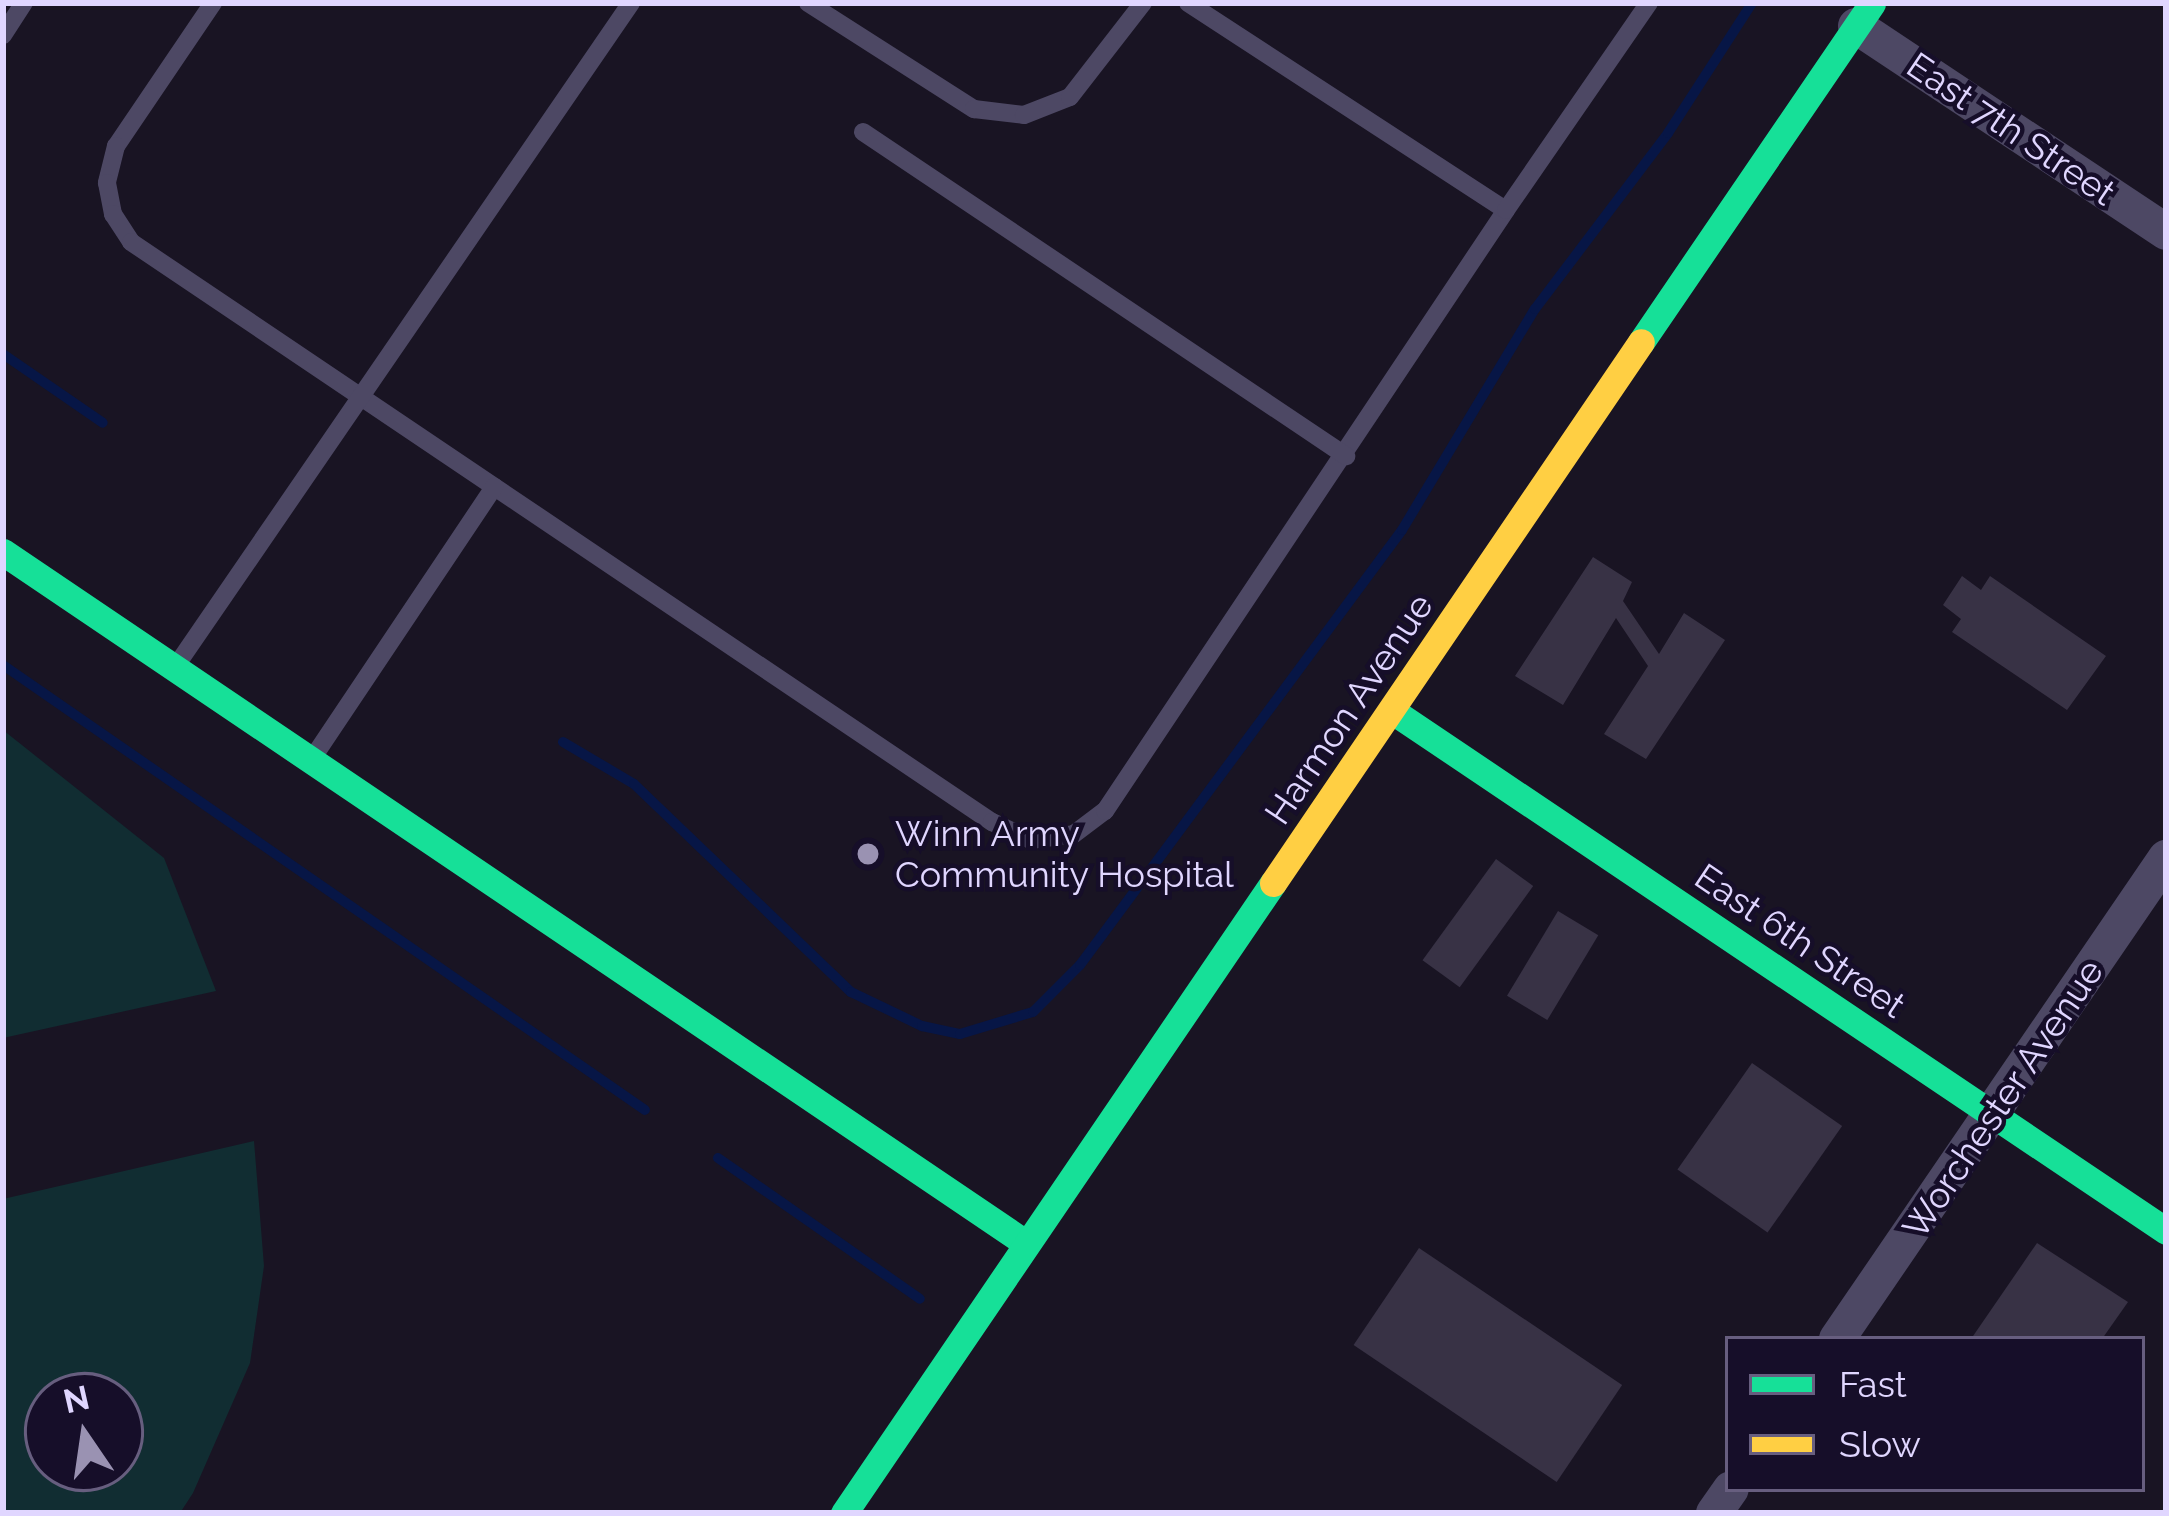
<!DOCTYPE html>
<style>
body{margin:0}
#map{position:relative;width:2169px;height:1516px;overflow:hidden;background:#191423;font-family:Raleway,sans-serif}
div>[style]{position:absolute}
.green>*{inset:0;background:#112d32}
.stream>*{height:10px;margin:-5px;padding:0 5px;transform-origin:5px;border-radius:5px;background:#071646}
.building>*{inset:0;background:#383245;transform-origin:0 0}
.lane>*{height:18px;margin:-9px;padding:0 9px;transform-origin:9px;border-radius:9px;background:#4d4864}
.street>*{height:36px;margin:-18px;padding:0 18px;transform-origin:18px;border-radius:18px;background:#4d4864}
.fast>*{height:27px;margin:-13.5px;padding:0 13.5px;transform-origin:13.5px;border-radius:13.5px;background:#16e098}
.slow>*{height:27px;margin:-13.5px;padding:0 13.5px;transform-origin:13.5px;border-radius:13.5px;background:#ffcf43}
.dots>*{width:33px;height:33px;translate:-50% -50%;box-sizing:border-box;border:6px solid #160e29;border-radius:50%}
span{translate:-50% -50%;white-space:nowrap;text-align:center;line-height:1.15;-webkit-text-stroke:9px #160e29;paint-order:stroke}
.street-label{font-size:36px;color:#e0d6ff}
.poi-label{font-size:36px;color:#e0d6ff}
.left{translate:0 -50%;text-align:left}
.frame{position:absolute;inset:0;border:6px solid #e0d6ff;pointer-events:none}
.legend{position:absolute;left:1725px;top:1336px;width:420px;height:156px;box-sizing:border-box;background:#160e29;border:3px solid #675e7f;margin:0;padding:15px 21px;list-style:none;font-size:36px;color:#e0d6ff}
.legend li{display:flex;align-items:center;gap:24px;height:60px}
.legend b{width:60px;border:3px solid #675e7f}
.north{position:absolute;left:24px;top:1372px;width:120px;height:120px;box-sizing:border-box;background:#160e29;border:3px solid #675e7f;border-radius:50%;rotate:347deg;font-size:33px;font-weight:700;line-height:48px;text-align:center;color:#e0d6ff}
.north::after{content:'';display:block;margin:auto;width:42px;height:54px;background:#9a92b2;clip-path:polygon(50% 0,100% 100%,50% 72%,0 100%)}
</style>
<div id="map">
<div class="green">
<i style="clip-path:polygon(3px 730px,164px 858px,216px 991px,3px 1038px)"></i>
<i style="clip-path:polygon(evenodd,254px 1141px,264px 1266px,250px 1363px,193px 1493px,180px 1513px,3px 1513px,3px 1199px,254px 1141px,48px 1396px,120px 1396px,120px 1468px,48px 1468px,48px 1396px)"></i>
</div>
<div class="stream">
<i style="left:3px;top:354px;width:121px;rotate:34.6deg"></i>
<i style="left:3px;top:665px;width:781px;rotate:34.73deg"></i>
<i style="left:563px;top:742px;width:82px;rotate:30.6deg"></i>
<i style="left:634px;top:784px;width:301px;rotate:43.8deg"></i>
<i style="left:851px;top:992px;width:79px;rotate:25.6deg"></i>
<i style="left:922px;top:1026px;width:39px;rotate:12deg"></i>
<i style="left:960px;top:1034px;width:76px;rotate:-16.8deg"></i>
<i style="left:1033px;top:1012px;width:66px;rotate:-45deg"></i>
<i style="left:1080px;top:965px;width:541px;rotate:-53.49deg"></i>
<i style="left:1402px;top:530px;width:258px;rotate:-59deg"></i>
<i style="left:1535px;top:309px;width:221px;rotate:-52.9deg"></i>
<i style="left:1668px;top:133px;width:155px;rotate:-57.1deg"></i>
<i style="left:718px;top:1158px;width:246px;rotate:34.9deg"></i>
</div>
<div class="building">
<i style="clip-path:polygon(1593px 557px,1632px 582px,1623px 601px,1659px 654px,1684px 613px,1725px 640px,1646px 759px,1604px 734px,1648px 666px,1616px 618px,1563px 705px,1515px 676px)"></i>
<i style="clip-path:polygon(1962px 576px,1981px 590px,1990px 576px,2106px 656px,2067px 710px,1952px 632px,1961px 619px,1943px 605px)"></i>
<i style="left:1496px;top:859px;width:46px;height:125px;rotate:36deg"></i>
<i style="left:1558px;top:911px;width:47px;height:99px;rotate:31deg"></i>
<i style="left:1752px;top:1063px;width:110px;height:130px;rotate:35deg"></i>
<i style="clip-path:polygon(2037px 1243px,2128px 1302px,2102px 1339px,1971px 1339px)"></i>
<i style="left:1419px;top:1248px;width:245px;height:117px;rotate:34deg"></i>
</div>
<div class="lane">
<i style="left:213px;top:3px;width:173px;rotate:124.1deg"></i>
<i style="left:116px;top:146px;width:38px;rotate:104deg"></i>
<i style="left:107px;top:183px;width:32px;rotate:79deg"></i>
<i style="left:113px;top:214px;width:33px;rotate:57deg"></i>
<i style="left:131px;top:242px;width:1038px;rotate:33.97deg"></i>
<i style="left:992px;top:822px;width:43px;rotate:24.8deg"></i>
<i style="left:1031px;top:840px;width:43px;rotate:-7.9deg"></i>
<i style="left:1074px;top:834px;width:39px;rotate:-37deg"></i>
<i style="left:1105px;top:811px;width:722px;rotate:-56.29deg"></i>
<i style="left:808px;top:3px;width:197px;rotate:32.6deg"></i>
<i style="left:974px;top:109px;width:50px;rotate:6.8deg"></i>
<i style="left:1024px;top:115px;width:49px;rotate:-21.4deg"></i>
<i style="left:1070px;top:97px;width:119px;rotate:-52.2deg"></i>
<i style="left:1188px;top:3px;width:379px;rotate:33.1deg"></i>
<i style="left:1506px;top:210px;width:252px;rotate:-55.4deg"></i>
<i style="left:3px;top:35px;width:38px;rotate:-57deg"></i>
<i style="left:863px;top:132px;width:582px;rotate:33.85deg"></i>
<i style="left:178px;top:663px;width:801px;rotate:-55.54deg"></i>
<i style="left:314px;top:756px;width:324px;rotate:-56.2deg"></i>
</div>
<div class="street">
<i style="left:1856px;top:26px;width:372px;rotate:33.6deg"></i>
<i style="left:1837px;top:1339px;width:583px;rotate:-55.63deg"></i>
<i style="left:1714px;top:1513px;width:29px;rotate:-55deg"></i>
</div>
<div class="fast">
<i style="left:1641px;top:342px;width:410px;rotate:-55.7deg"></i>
<i style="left:3px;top:552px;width:1232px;rotate:34.05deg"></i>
<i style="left:1394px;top:712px;width:930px;rotate:33.91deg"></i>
<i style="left:844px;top:1513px;width:762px;rotate:-55.75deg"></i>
</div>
<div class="slow">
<i style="left:1273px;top:883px;width:654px;rotate:-55.78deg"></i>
</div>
<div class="dots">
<i style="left:868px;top:854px;background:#9a92b2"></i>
</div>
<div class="street-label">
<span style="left:2011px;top:129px;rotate:34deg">East 7th Street</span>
<span style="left:1349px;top:709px;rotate:-56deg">Harmon Avenue</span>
<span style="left:1800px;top:941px;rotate:34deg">East 6th Street</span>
<span style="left:2003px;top:1099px;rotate:-56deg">Worchester Avenue</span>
</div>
<div class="poi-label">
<span class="left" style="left:895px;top:854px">Winn Army<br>Community Hospital</span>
</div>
<div class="frame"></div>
<ul class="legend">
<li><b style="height:15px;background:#16e098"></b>Fast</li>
<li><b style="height:15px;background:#ffcf43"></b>Slow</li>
</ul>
<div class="north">N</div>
</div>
